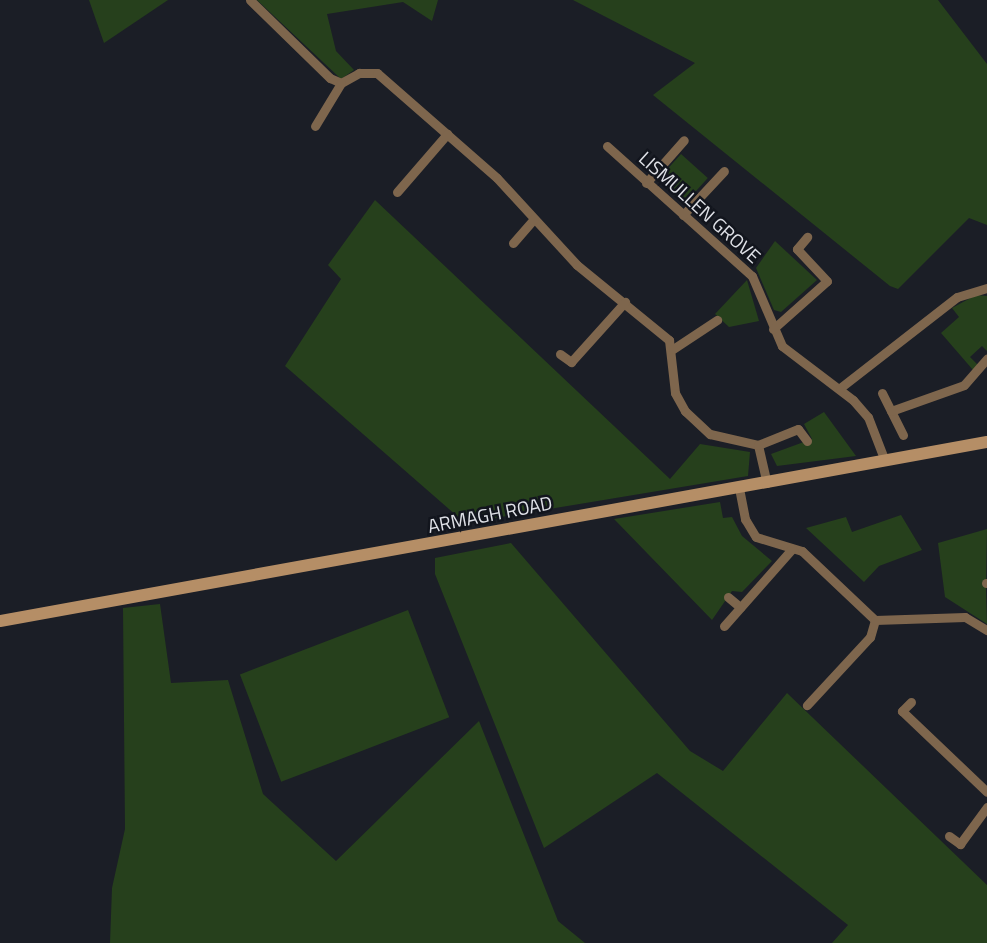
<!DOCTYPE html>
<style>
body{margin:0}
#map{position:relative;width:987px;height:943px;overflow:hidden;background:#1b1e26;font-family:"Titillium Web",sans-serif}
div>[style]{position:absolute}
.green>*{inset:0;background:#26401c;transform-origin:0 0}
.minor>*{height:9px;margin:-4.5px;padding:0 4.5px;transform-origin:4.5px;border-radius:4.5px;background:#7e664d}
.secondary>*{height:12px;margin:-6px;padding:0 6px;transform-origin:6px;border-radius:6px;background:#b58e66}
span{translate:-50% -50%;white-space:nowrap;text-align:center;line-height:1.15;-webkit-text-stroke:5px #12151d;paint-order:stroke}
.street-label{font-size:19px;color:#dfe1e7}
</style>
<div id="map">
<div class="green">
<i style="clip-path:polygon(89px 0,168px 0,104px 43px)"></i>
<i style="clip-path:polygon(257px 0,438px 0,432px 21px,403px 2px,327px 14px,336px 51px,354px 70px,341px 79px)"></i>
<i style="clip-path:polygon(573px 0,938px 0,987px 64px,987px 225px,969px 218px,898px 289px,890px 286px,653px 95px,695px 63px)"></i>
<i style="left:681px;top:154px;width:36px;height:35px;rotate:42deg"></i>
<i style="clip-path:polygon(375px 200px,670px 479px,700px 444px,750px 452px,748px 476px,465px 523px,285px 366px,341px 279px,328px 265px)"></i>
<i style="clip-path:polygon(775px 241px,817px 280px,781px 312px,774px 310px,756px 268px)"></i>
<i style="clip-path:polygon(747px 280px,759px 321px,729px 327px,715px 314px)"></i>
<i style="clip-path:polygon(976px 295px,987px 296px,987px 351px,982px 346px,970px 357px,979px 366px,973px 370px,941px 333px,959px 317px,952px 308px)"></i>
<i style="clip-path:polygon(824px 412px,856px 456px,777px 466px,771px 454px,812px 439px,804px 424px)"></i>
<i style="clip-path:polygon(720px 502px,723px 518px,732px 517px,742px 536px,772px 561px,742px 592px,732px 591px,712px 620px,614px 519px)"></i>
<i style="clip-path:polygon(901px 515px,922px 550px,879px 566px,864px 582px,806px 528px,846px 517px,852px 532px)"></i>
<i style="clip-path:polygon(987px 529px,986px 589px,987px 624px,945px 597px,938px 543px)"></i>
<i style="clip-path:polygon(511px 543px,690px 751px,723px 771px,787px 693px,987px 885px,987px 943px,832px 943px,848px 925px,657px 773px,544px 848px,435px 574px,435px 558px)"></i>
<i style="clip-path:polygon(160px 604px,171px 683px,228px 680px,263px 794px,336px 861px,479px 721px,558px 921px,585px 943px,110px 943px,112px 888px,125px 829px,123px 608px)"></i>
<i style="left:408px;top:610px;width:115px;height:180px;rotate:69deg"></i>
</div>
<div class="minor">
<i style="left:250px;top:0;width:112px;rotate:44.3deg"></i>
<i style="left:330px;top:78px;width:12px;rotate:24deg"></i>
<i style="left:341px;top:83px;width:21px;rotate:-29deg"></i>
<i style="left:359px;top:73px;width:18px"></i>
<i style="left:377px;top:73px;width:159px;rotate:41.2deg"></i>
<i style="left:497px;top:178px;width:118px;rotate:47.4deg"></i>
<i style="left:577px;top:265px;width:119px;rotate:39.2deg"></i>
<i style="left:669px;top:340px;width:53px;rotate:83.5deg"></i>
<i style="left:675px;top:393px;width:21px;rotate:61deg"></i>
<i style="left:685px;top:411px;width:34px;rotate:43deg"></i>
<i style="left:710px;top:434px;width:49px;rotate:12.9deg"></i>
<i style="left:758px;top:445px;width:39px;rotate:77deg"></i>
<i style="left:315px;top:126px;width:50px;rotate:-58.8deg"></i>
<i style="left:607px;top:146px;width:195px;rotate:41.9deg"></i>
<i style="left:752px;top:276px;width:76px;rotate:66.8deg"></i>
<i style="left:782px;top:346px;width:89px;rotate:37.3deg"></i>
<i style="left:853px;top:400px;width:23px;rotate:49deg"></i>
<i style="left:868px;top:417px;width:47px;rotate:68.9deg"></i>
<i style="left:646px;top:183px;width:57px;rotate:-48.5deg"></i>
<i style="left:397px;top:192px;width:77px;rotate:-49.2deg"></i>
<i style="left:683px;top:215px;width:60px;rotate:-47deg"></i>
<i style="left:513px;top:243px;width:32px;rotate:-49deg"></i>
<i style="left:773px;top:329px;width:72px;rotate:-41.6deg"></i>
<i style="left:827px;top:281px;width:44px;rotate:-133.2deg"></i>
<i style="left:797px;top:249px;width:16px;rotate:-50deg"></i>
<i style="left:673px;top:349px;width:53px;rotate:-33.4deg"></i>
<i style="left:560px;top:354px;width:14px;rotate:36deg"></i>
<i style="left:571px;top:362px;width:81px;rotate:-48deg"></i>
<i style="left:840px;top:388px;width:148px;rotate:-37.9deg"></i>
<i style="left:957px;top:297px;width:31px;rotate:-17deg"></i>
<i style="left:882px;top:393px;width:47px;rotate:63.4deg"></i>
<i style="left:891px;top:411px;width:77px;rotate:-19.6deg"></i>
<i style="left:964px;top:385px;width:35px;rotate:-49deg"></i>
<i style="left:758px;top:445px;width:43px;rotate:-21.8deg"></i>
<i style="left:798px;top:429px;width:15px;rotate:53deg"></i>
<i style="left:739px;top:488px;width:32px;rotate:79deg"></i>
<i style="left:745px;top:519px;width:21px;rotate:59deg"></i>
<i style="left:756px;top:537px;width:48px;rotate:16.9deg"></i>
<i style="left:802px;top:551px;width:100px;rotate:43.4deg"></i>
<i style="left:875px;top:620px;width:18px;rotate:106deg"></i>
<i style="left:870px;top:637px;width:93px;rotate:132.8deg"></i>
<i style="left:986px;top:583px;width:1px"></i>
<i style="left:728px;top:597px;width:16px;rotate:40deg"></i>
<i style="left:875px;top:620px;width:90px;rotate:-1.9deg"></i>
<i style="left:965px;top:617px;width:26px;rotate:31deg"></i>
<i style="left:724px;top:626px;width:103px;rotate:-48.6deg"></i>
<i style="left:911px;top:702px;width:13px;rotate:135deg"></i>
<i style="left:902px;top:711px;width:117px;rotate:43.6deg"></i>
<i style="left:949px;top:836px;width:14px;rotate:36deg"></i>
<i style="left:960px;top:844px;width:46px;rotate:-53.9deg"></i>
</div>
<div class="secondary">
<i style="left:0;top:621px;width:1003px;rotate:-10.28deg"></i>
</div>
<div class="street-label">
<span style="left:700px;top:207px;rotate:42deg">LISMULLEN GROVE</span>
<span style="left:490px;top:514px;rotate:-11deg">ARMAGH ROAD</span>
</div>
</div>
